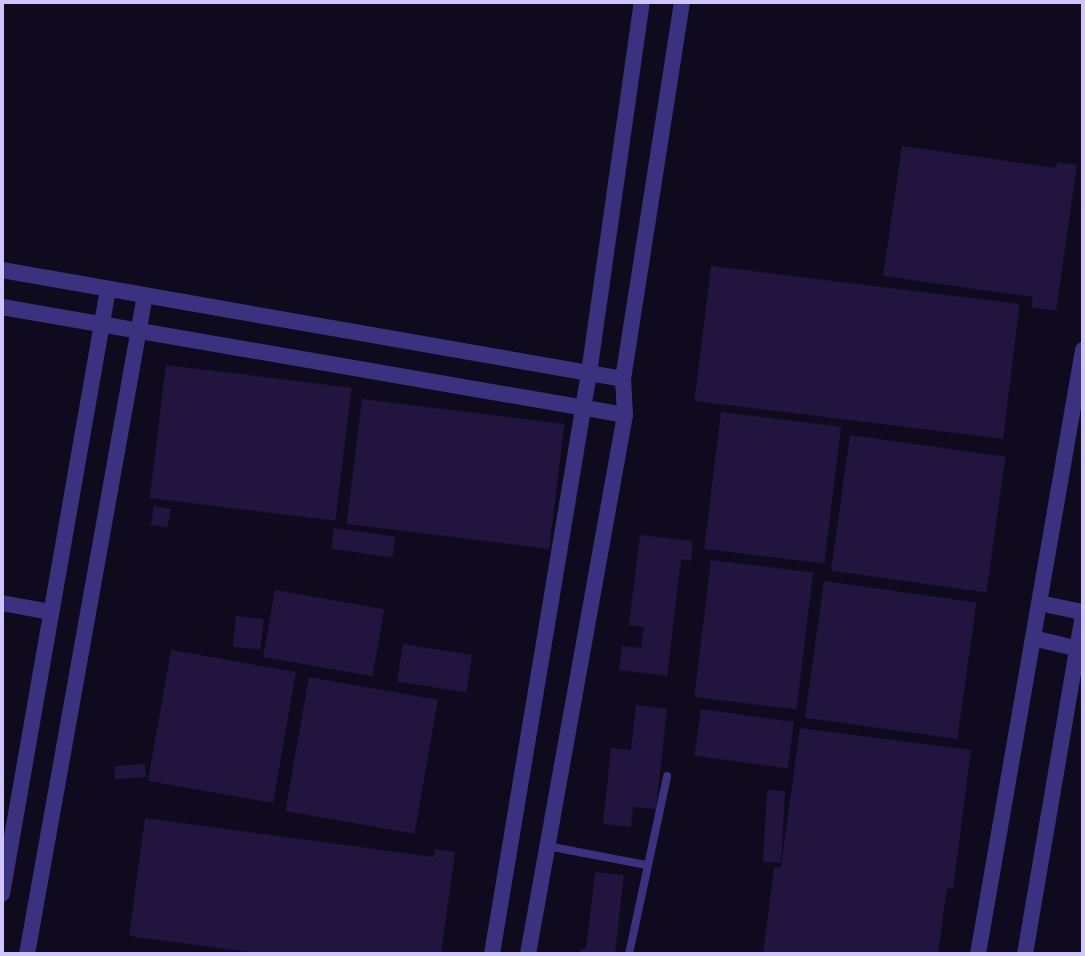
<!DOCTYPE html>
<style>
body{margin:0}
#map{position:relative;width:1085px;height:956px;overflow:hidden;background:#0f0a1d;font-family:"Noto Sans",sans-serif}
div>[style]{position:absolute}
.building>*{inset:0;background:#21153f;transform-origin:0 0}
.lane>*{height:8px;margin:-4px;padding:0 4px;transform-origin:4px;border-radius:4px;background:#3b327f}
.street>*{height:16px;margin:-8px;padding:0 8px;transform-origin:8px;border-radius:8px;background:#3b327f}
span{translate:-50% -50%;white-space:nowrap;text-align:center;line-height:1.15;-webkit-text-stroke:5px #0f0a1d;paint-order:stroke}
.frame{position:absolute;inset:0;border:4px solid #d0c6ff;pointer-events:none}
</style>
<div id="map">
<div class="building">
<i style="clip-path:polygon(902px 146px,1056px 168px,1057px 162px,1077px 165px,1056px 311px,1031px 307px,1033px 297px,883px 276px)"></i>
<i style="left:711px;top:266px;width:311px;height:136px;rotate:7deg"></i>
<i style="left:166px;top:365px;width:187px;height:134px;rotate:7deg"></i>
<i style="left:362px;top:399px;width:204px;height:126px;rotate:7deg"></i>
<i style="left:721px;top:412px;width:121px;height:138px;rotate:7deg"></i>
<i style="left:850px;top:435px;width:157px;height:137px;rotate:8deg"></i>
<i style="left:154px;top:506px;width:17px;height:19px;rotate:10deg"></i>
<i style="left:334px;top:528px;width:62px;height:21px;rotate:8deg"></i>
<i style="clip-path:polygon(640px 535px,693px 541px,691px 561px,681px 559px,667px 676px,619px 670px,622px 646px,641px 648px,644px 627px,629px 625px)"></i>
<i style="left:711px;top:560px;width:103px;height:138px;rotate:7deg"></i>
<i style="left:824px;top:581px;width:154px;height:138px;rotate:8deg"></i>
<i style="left:275px;top:590px;width:111px;height:68px;rotate:10deg"></i>
<i style="left:236px;top:616px;width:28px;height:31px;rotate:6deg"></i>
<i style="left:403px;top:644px;width:70px;height:38px;rotate:9deg"></i>
<i style="left:171px;top:650px;width:127px;height:133px;rotate:10deg"></i>
<i style="left:309px;top:677px;width:131px;height:136px;rotate:10deg"></i>
<i style="clip-path:polygon(636px 705px,667px 709px,656px 809px,633px 807px,631px 827px,603px 824px,611px 748px,631px 750px)"></i>
<i style="left:701px;top:709px;width:94px;height:47px;rotate:8deg"></i>
<i style="clip-path:polygon(800px 728px,971px 750px,953px 889px,947px 888px,938px 954px,763px 954px,774px 867px,781px 867px)"></i>
<i style="left:145px;top:764px;width:13px;height:31px;rotate:86deg"></i>
<i style="left:767px;top:790px;width:18px;height:72px;rotate:3deg"></i>
<i style="clip-path:polygon(145px 818px,434px 857px,435px 849px,455px 852px,441px 954px,263px 954px,129px 936px)"></i>
<i style="clip-path:polygon(595px 872px,624px 875px,615px 954px,580px 954px,581px 949px,586px 949px)"></i>
</div>
<div class="lane">
<i style="left:547px;top:846px;width:102px;rotate:10.8deg"></i>
<i style="left:629px;top:954px;width:182px;rotate:-77.9deg"></i>
</div>
<div class="street">
<i style="left:2px;top:270px;width:630px;rotate:9.96deg"></i>
<i style="left:2px;top:307px;width:632px;rotate:9.83deg"></i>
<i style="left:2px;top:603px;width:50px;rotate:10.4deg"></i>
<i style="left:1039px;top:603px;width:45px;rotate:11.6deg"></i>
<i style="left:1033px;top:638px;width:51px;rotate:13.5deg"></i>
<i style="left:2px;top:894px;width:614px;rotate:-80.06deg"></i>
<i style="left:27px;top:954px;width:669px;rotate:-79.85deg"></i>
<i style="left:492px;top:954px;width:589px;rotate:-80.52deg"></i>
<i style="left:589px;top:373px;width:375px;rotate:-81.9deg"></i>
<i style="left:528px;top:954px;width:548px;rotate:-79.8deg"></i>
<i style="left:625px;top:415px;width:36px;rotate:-93deg"></i>
<i style="left:623px;top:379px;width:382px;rotate:-81.1deg"></i>
<i style="left:978px;top:954px;width:613px;rotate:-80.14deg"></i>
<i style="left:1025px;top:954px;width:343px;rotate:-80.3deg"></i>
</div>
<div class="frame"></div>
</div>
